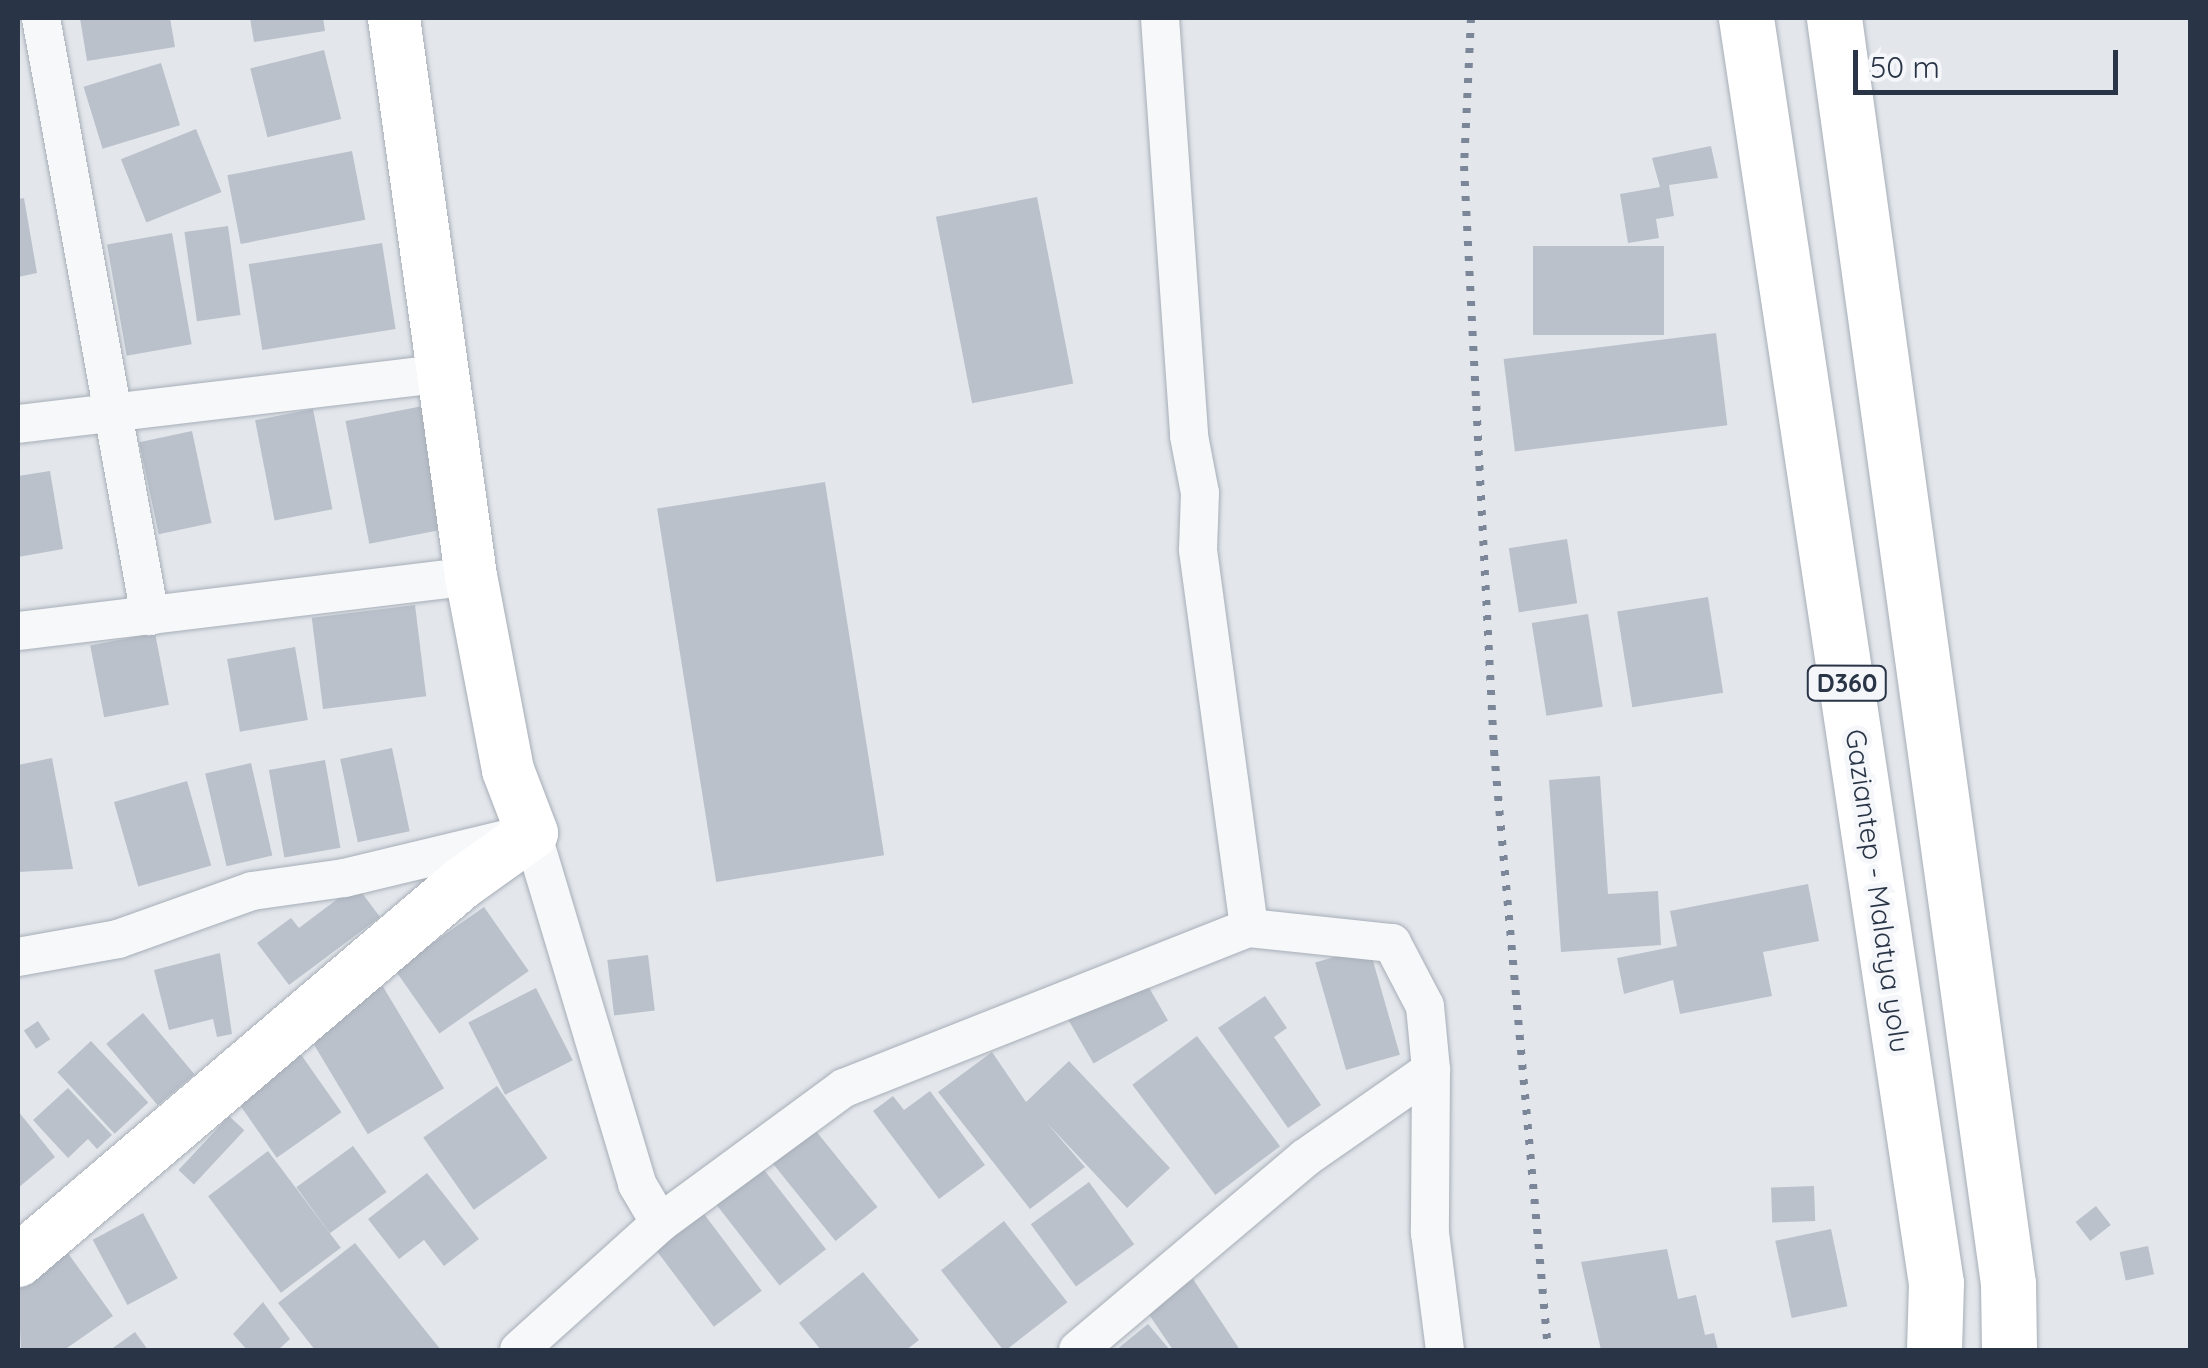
<!DOCTYPE html>
<style>
body{margin:0}
#map{position:relative;width:2208px;height:1368px;overflow:hidden;background:#e3e7ec;font-family:Quicksand,sans-serif}
div>[style]{position:absolute}
.building>*{inset:0;background:#bac1cb;transform-origin:0 0}
.roads{filter:drop-shadow(0 0 2px #a7aeb7) drop-shadow(0 0 2px #a7aeb7)}
.street>*{height:38px;margin:-19px;padding:0 19px;transform-origin:19px;border-radius:19px;background:#f7f8fa}
.secondary>*{height:52px;margin:-26px;padding:0 26px;transform-origin:26px;border-radius:26px;background:#fff}
.highway>*{height:55px;margin:-27.5px;padding:0 27.5px;transform-origin:27.5px;border-radius:27.5px;background:#fff}
.rail>*{height:8px;margin-top:-4px;transform-origin:0;background:repeating-linear-gradient(90deg,#7b8798 0 5px,transparent 0 15px)}
span{translate:-50% -50%;white-space:nowrap;text-align:center;line-height:1.15;-webkit-text-stroke:10px #f4f6f9;paint-order:stroke}
.shield-label span{padding:2px 8px;background:#f4f6f9;border:2px solid;border-radius:8px;-webkit-text-stroke-width:0}
.shield-label{font-size:25px;color:#293547;font-weight:700}
.street-label{font-size:28px;color:#293547}
.frame{position:absolute;inset:0;border:20px solid #293547;pointer-events:none}
.scale{position:absolute;left:1853px;top:50px;width:265px;height:45px;box-sizing:border-box;border:5px solid #293547;border-top:0;padding-left:12px;font-size:30px;line-height:35px;white-space:nowrap;color:#293547;-webkit-text-stroke:8px #f4f6f9;paint-order:stroke}
</style>
<div id="map">
<div class="building">
<i style="clip-path:polygon(80px 18px,170px 18px,175px 47px,87px 61px)"></i>
<i style="clip-path:polygon(250px 18px,323px 18px,325px 31px,254px 42px)"></i>
<i style="left:324px;top:50px;width:71px;height:76px;rotate:76deg"></i>
<i style="left:161px;top:63px;width:65px;height:81px;rotate:73deg"></i>
<i style="left:196px;top:129px;width:68px;height:81px;rotate:68deg"></i>
<i style="clip-path:polygon(1711px 146px,1718px 178px,1669px 185px,1674px 216px,1656px 219px,1659px 238px,1628px 243px,1620px 194px,1660px 187px,1652px 158px)"></i>
<i style="left:352px;top:151px;width:70px;height:127px;rotate:79deg"></i>
<i style="left:1037px;top:197px;width:190px;height:103px;rotate:79deg"></i>
<i style="clip-path:polygon(24px 198px,37px 273px,18px 277px,18px 199px)"></i>
<i style="left:228px;top:226px;width:90px;height:44px;rotate:82deg"></i>
<i style="left:172px;top:233px;width:113px;height:66px;rotate:80deg"></i>
<i style="left:382px;top:243px;width:87px;height:135px;rotate:81deg"></i>
<i style="left:1664px;top:246px;width:89px;height:131px;rotate:90deg"></i>
<i style="left:1716px;top:333px;width:93px;height:214px;rotate:83deg"></i>
<i style="left:423px;top:406px;width:125px;height:79px;rotate:79deg"></i>
<i style="left:313px;top:409px;width:102px;height:59px;rotate:79deg"></i>
<i style="left:192px;top:431px;width:94px;height:54px;rotate:78deg"></i>
<i style="clip-path:polygon(50px 471px,63px 549px,18px 557px,18px 476px)"></i>
<i style="left:825px;top:482px;width:378px;height:170px;rotate:81deg"></i>
<i style="left:1567px;top:539px;width:65px;height:59px;rotate:81deg"></i>
<i style="left:1708px;top:597px;width:97px;height:92px;rotate:81deg"></i>
<i style="left:415px;top:605px;width:92px;height:104px;rotate:83deg"></i>
<i style="left:1588px;top:614px;width:94px;height:57px;rotate:81deg"></i>
<i style="left:155px;top:633px;width:73px;height:66px;rotate:79deg"></i>
<i style="left:295px;top:647px;width:74px;height:69px;rotate:80deg"></i>
<i style="left:392px;top:748px;width:85px;height:53px;rotate:78deg"></i>
<i style="clip-path:polygon(52px 758px,73px 869px,18px 872px,18px 765px)"></i>
<i style="left:325px;top:760px;width:89px;height:57px;rotate:80deg"></i>
<i style="left:251px;top:763px;width:95px;height:47px;rotate:77deg"></i>
<i style="clip-path:polygon(1600px 776px,1608px 894px,1658px 891px,1661px 945px,1561px 952px,1549px 780px)"></i>
<i style="left:187px;top:781px;width:88px;height:76px;rotate:74deg"></i>
<i style="clip-path:polygon(1808px 884px,1819px 941px,1763px 952px,1772px 996px,1680px 1014px,1673px 980px,1624px 994px,1617px 958px,1677px 946px,1670px 911px)"></i>
<i style="clip-path:polygon(356px 885px,380px 917px,289px 985px,257px 943px,291px 918px,299px 928px)"></i>
<i style="left:484px;top:907px;width:78px;height:109px;rotate:55deg"></i>
<i style="left:1369px;top:947px;width:112px;height:56px;rotate:74deg"></i>
<i style="clip-path:polygon(220px 953px,232px 1034px,217px 1037px,213px 1019px,169px 1030px,154px 970px)"></i>
<i style="left:648px;top:955px;width:56px;height:41px;rotate:83deg"></i>
<i style="left:373px;top:970px;width:138px;height:89px;rotate:59deg"></i>
<i style="left:1140px;top:972px;width:56px;height:86px;rotate:60deg"></i>
<i style="left:536px;top:988px;width:81px;height:76px;rotate:63deg"></i>
<i style="clip-path:polygon(1265px 996px,1287px 1028px,1274px 1037px,1321px 1105px,1288px 1128px,1218px 1028px)"></i>
<i style="left:143px;top:1013px;width:80px;height:48px;rotate:50deg"></i>
<i style="left:38px;top:1021px;width:22px;height:17px;rotate:56deg"></i>
<i style="left:1197px;top:1036px;width:138px;height:81px;rotate:53deg"></i>
<i style="left:91px;top:1041px;width:84px;height:46px;rotate:47deg"></i>
<i style="left:295px;top:1046px;width:81px;height:79px;rotate:55deg"></i>
<i style="clip-path:polygon(992px 1052px,1026px 1102px,1069px 1061px,1170px 1168px,1127px 1208px,1046px 1122px,1085px 1167px,1030px 1209px,938px 1092px)"></i>
<i style="left:497px;top:1086px;width:88px;height:90px;rotate:55deg"></i>
<i style="clip-path:polygon(68px 1088px,112px 1135px,97px 1149px,88px 1139px,68px 1158px,33px 1120px)"></i>
<i style="clip-path:polygon(930px 1091px,985px 1165px,939px 1199px,873px 1111px,893px 1096px,904px 1110px)"></i>
<i style="clip-path:polygon(18px 1111px,55px 1157px,18px 1188px)"></i>
<i style="left:229px;top:1116px;width:21px;height:74px;rotate:43deg"></i>
<i style="left:807px;top:1120px;width:112px;height:54px;rotate:51deg"></i>
<i style="left:353px;top:1146px;width:57px;height:70px;rotate:54deg"></i>
<i style="left:268px;top:1151px;width:121px;height:75px;rotate:53deg"></i>
<i style="left:754px;top:1157px;width:117px;height:59px;rotate:52deg"></i>
<i style="clip-path:polygon(427px 1173px,479px 1239px,444px 1266px,424px 1240px,399px 1259px,368px 1219px)"></i>
<i style="left:1089px;top:1182px;width:77px;height:72px;rotate:54deg"></i>
<i style="left:1814px;top:1186px;width:35px;height:43px;rotate:88deg"></i>
<i style="left:2096px;top:1206px;width:24px;height:26px;rotate:52deg"></i>
<i style="left:143px;top:1213px;width:74px;height:57px;rotate:62deg"></i>
<i style="left:704px;top:1214px;width:96px;height:60px;rotate:53deg"></i>
<i style="left:1004px;top:1221px;width:103px;height:80px;rotate:52deg"></i>
<i style="left:1831px;top:1229px;width:79px;height:57px;rotate:78deg"></i>
<i style="clip-path:polygon(355px 1243px,441px 1350px,315px 1350px,278px 1303px)"></i>
<i style="left:2148px;top:1246px;width:29px;height:29px;rotate:78deg"></i>
<i style="clip-path:polygon(65px 1249px,113px 1316px,64px 1350px,21px 1350px,18px 1283px)"></i>
<i style="clip-path:polygon(1667px 1249px,1678px 1299px,1696px 1295px,1705px 1335px,1714px 1333px,1718px 1350px,1601px 1350px,1581px 1262px)"></i>
<i style="clip-path:polygon(863px 1272px,919px 1340px,906px 1350px,821px 1350px,799px 1323px)"></i>
<i style="clip-path:polygon(1193px 1279px,1240px 1350px,1173px 1350px,1146px 1310px)"></i>
<i style="clip-path:polygon(263px 1302px,290px 1339px,278px 1350px,247px 1350px,233px 1334px)"></i>
<i style="clip-path:polygon(1148px 1324px,1170px 1350px,1116px 1350px)"></i>
<i style="clip-path:polygon(135px 1332px,148px 1350px,110px 1350px)"></i>
</div>
<div class="roads">
<div class="street">
<i style="left:41px;top:18px;width:608px;rotate:79.67deg"></i>
<i style="left:1160px;top:18px;width:419px;rotate:86deg"></i>
<i style="left:1189px;top:436px;width:58px;rotate:79.1deg"></i>
<i style="left:1200px;top:493px;width:57px;rotate:92deg"></i>
<i style="left:1198px;top:550px;width:381px;rotate:82.3deg"></i>
<i style="left:18px;top:424px;width:430px;rotate:-6.8deg"></i>
<i style="left:18px;top:631px;width:456px;rotate:-6.9deg"></i>
<i style="left:18px;top:957px;width:102px;rotate:-10.2deg"></i>
<i style="left:118px;top:939px;width:142px;rotate:-19.7deg"></i>
<i style="left:252px;top:891px;width:93px;rotate:-8deg"></i>
<i style="left:344px;top:878px;width:193px;rotate:-13.5deg"></i>
<i style="left:532px;top:833px;width:366px;rotate:73.3deg"></i>
<i style="left:637px;top:1184px;width:45px;rotate:59.5deg"></i>
<i style="left:519px;top:1350px;width:190px;rotate:-42deg"></i>
<i style="left:660px;top:1223px;width:228px;rotate:-36.3deg"></i>
<i style="left:844px;top:1088px;width:435px;rotate:-21.6deg"></i>
<i style="left:1249px;top:928px;width:144px;rotate:6deg"></i>
<i style="left:1392px;top:943px;width:71px;rotate:62.4deg"></i>
<i style="left:1425px;top:1006px;width:64px;rotate:84.6deg"></i>
<i style="left:1078px;top:1350px;width:297px;rotate:-40.2deg"></i>
<i style="left:1305px;top:1158px;width:154px;rotate:-34.9deg"></i>
<i style="left:1431px;top:1070px;width:163px;rotate:90.4deg"></i>
<i style="left:1430px;top:1233px;width:118px;rotate:82.7deg"></i>
</div>
<div class="secondary">
<i style="left:18px;top:1261px;width:583px;rotate:-40.41deg"></i>
<i style="left:462px;top:883px;width:86px;rotate:-35.5deg"></i>
<i style="left:532px;top:833px;width:67px;rotate:-110.9deg"></i>
<i style="left:508px;top:770px;width:197px;rotate:-100.8deg"></i>
<i style="left:471px;top:576px;width:563px;rotate:-97.86deg"></i>
</div>
<div class="highway">
<i style="left:1746px;top:18px;width:1279px;rotate:81.46deg"></i>
<i style="left:1936px;top:1283px;width:67px;rotate:91.7deg"></i>
<i style="left:1834px;top:18px;width:1278px;rotate:82.17deg"></i>
<i style="left:2008px;top:1284px;width:66px;rotate:89.1deg"></i>
</div>
</div>
<div class="rail">
<i style="left:1471px;top:18px;width:148px;rotate:92.7deg"></i>
<i style="left:1464px;top:166px;width:586px;rotate:87.06deg"></i>
<i style="left:1494px;top:751px;width:601px;rotate:84.85deg"></i>
</div>
<div class="shield-label">
<span style="left:1847px;top:683px">D360</span>
</div>
<div class="street-label">
<span style="left:1878px;top:891px;rotate:82deg">Gaziantep - Malatya yolu</span>
</div>
<div class="frame"></div>
<div class="scale">50 m</div>
</div>
